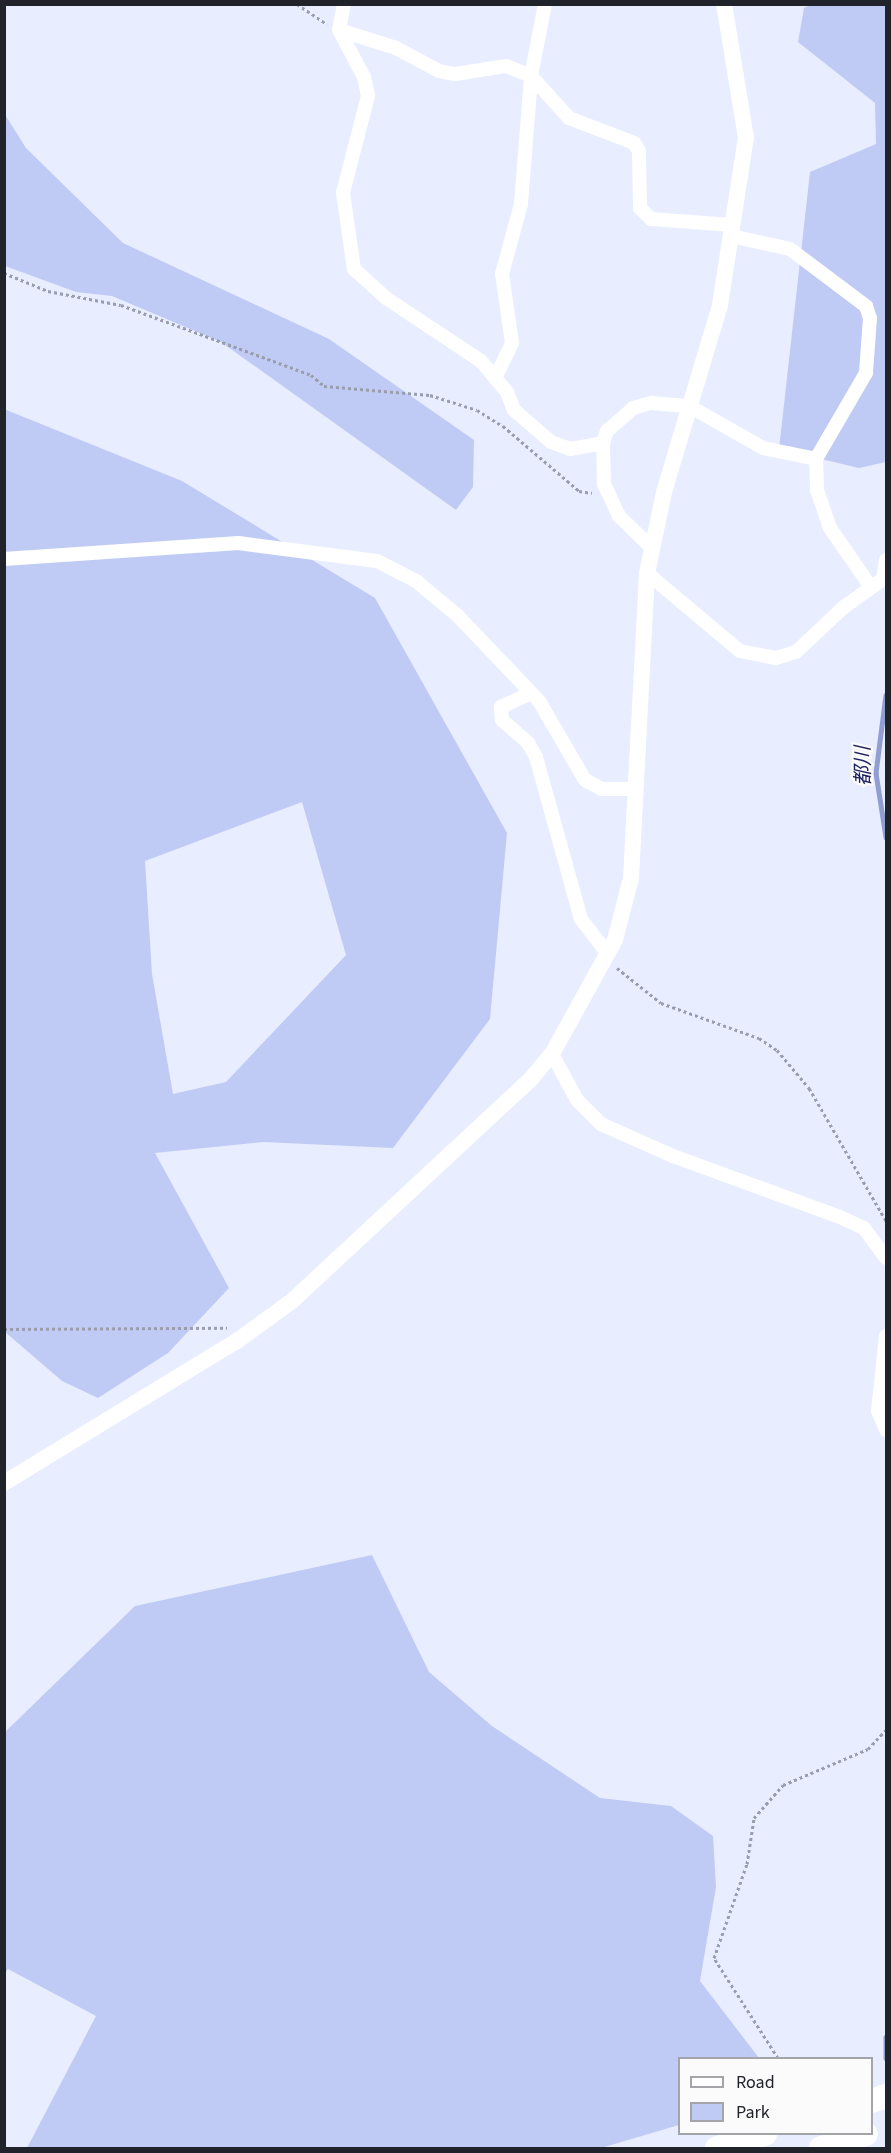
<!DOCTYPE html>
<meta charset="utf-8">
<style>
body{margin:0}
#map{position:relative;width:891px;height:2153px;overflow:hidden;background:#e8edff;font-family:"Source Sans 3","Noto Sans JP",sans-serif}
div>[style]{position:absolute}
.green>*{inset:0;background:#c0cbf5}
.stream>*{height:4.5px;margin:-2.25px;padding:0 2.25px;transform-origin:2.25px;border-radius:2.25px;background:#919ed2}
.path>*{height:3px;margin-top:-1.5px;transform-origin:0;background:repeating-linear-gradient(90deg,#9a9eac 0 3px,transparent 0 6px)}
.minor>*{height:14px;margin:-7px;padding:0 7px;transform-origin:7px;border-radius:7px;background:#fff}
.tertiary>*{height:16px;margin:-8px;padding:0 8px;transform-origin:8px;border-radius:8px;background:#fff}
.motorway>*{height:24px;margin:-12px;padding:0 12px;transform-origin:12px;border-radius:12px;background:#fff}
span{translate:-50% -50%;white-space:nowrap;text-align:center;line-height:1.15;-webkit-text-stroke:4.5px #fbfbfb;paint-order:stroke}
.water-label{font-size:20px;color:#1c2360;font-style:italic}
.frame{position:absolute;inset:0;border:6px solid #21232b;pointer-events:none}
.legend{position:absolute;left:678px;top:2057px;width:195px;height:78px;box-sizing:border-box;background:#fbfbfb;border:2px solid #a4a5a8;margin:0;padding:8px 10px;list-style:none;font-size:18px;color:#21232b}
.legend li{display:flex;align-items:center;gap:12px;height:30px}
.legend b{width:30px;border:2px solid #a4a5a8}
</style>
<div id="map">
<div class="green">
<i style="clip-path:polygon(811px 4px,886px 5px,886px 462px,859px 468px,779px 449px,810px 172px,876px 144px,875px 103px,798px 42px,804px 8px)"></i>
<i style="clip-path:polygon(4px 113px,26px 148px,123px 243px,329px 339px,474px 440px,473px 487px,456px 510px,221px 342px,112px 296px,76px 292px,5px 266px)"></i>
<i style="clip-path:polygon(evenodd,4px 409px,182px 481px,375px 598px,507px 833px,490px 1019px,393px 1148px,263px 1142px,155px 1153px,229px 1288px,168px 1353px,98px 1398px,62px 1381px,5px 1332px,4px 409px,302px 802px,346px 955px,226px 1082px,173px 1094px,152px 974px,145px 861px,302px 802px)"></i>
<i style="clip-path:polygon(372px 1555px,429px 1672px,492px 1726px,600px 1798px,671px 1806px,713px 1836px,716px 1887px,700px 1981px,759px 2058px,680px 2058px,679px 2125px,601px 2148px,27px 2148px,96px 2016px,8px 1969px,5px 1973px,5px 1732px,135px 1606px)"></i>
</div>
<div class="stream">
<i style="left:886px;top:695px;width:79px;rotate:97.3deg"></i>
<i style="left:876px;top:773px;width:65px;rotate:81.1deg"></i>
<i style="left:886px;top:2037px;width:21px;rotate:90deg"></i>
</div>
<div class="path">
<i style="left:297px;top:4px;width:36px;rotate:34deg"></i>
<i style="left:4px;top:273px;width:48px;rotate:22.2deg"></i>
<i style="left:48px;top:291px;width:74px;rotate:10.9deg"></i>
<i style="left:121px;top:305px;width:202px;rotate:20.2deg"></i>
<i style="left:311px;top:375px;width:17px;rotate:40deg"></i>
<i style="left:324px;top:386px;width:106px;rotate:4.9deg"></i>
<i style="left:430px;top:395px;width:49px;rotate:17.7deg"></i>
<i style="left:477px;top:410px;width:31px;rotate:32deg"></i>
<i style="left:503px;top:426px;width:100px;rotate:40.5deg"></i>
<i style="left:579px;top:491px;width:13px;rotate:9deg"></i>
<i style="left:617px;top:968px;width:56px;rotate:38.5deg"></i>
<i style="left:661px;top:1003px;width:104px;rotate:19.7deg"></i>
<i style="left:759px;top:1038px;width:22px;rotate:34deg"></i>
<i style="left:777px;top:1050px;width:50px;rotate:49.9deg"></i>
<i style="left:809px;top:1088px;width:154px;rotate:59.9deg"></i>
<i style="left:4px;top:1329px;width:223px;rotate:-0.3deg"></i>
<i style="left:778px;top:2058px;width:119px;rotate:-122.6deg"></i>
<i style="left:714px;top:1958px;width:100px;rotate:-70.7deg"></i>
<i style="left:747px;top:1864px;width:47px;rotate:-81.3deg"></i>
<i style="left:754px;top:1818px;width:44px;rotate:-48.7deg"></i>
<i style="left:783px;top:1785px;width:92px;rotate:-23deg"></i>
<i style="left:868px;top:1749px;width:26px;rotate:-47deg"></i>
</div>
<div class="minor">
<i style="left:344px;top:4px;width:26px;rotate:101deg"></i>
<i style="left:339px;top:30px;width:53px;rotate:62deg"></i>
<i style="left:364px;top:77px;width:19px;rotate:78deg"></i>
<i style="left:368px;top:96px;width:100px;rotate:104.5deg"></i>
<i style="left:343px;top:193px;width:77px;rotate:81.8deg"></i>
<i style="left:354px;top:269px;width:43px;rotate:42.2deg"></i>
<i style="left:386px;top:298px;width:114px;rotate:33.6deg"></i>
<i style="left:481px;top:361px;width:40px;rotate:50deg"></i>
<i style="left:507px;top:392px;width:19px;rotate:69deg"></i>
<i style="left:514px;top:410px;width:49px;rotate:40.9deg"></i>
<i style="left:551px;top:442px;width:20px;rotate:20deg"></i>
<i style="left:570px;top:449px;width:34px;rotate:-10deg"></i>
<i style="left:339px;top:30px;width:60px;rotate:17.5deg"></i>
<i style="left:396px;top:48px;width:49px;rotate:28.1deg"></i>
<i style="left:439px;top:71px;width:16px;rotate:11deg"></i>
<i style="left:455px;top:74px;width:52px;rotate:-8.9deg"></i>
<i style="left:506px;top:66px;width:27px;rotate:22deg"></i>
<i style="left:531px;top:76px;width:57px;rotate:47.9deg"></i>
<i style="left:569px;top:118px;width:70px;rotate:21deg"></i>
<i style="left:634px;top:143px;width:9px;rotate:58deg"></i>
<i style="left:639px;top:151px;width:57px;rotate:89deg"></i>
<i style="left:640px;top:208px;width:16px;rotate:45deg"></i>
<i style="left:651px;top:219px;width:81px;rotate:4.2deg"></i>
<i style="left:731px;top:236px;width:60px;rotate:12.4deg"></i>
<i style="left:790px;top:249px;width:95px;rotate:36.9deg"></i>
<i style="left:866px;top:306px;width:13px;rotate:72deg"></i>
<i style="left:870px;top:318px;width:55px;rotate:94.2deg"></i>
<i style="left:866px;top:373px;width:99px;rotate:120.2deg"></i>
<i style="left:816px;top:459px;width:31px;rotate:88deg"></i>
<i style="left:817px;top:490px;width:40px;rotate:71.1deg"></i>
<i style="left:830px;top:528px;width:72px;rotate:55.2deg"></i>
<i style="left:495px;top:378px;width:39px;rotate:-64deg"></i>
<i style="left:512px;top:343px;width:70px;rotate:-98.2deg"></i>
<i style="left:502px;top:274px;width:73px;rotate:-74.8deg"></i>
<i style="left:521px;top:204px;width:128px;rotate:-85.5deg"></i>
<i style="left:531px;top:76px;width:73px;rotate:-79deg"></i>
<i style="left:653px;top:549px;width:47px;rotate:-135.9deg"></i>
<i style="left:619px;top:516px;width:35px;rotate:-115deg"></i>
<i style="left:604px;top:484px;width:41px;rotate:-91.4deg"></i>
<i style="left:603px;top:443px;width:13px;rotate:-72deg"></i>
<i style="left:607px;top:431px;width:35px;rotate:-41deg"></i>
<i style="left:633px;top:408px;width:19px;rotate:-16deg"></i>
<i style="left:651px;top:403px;width:38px;rotate:5deg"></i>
<i style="left:689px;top:406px;width:85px;rotate:29.6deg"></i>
<i style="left:763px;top:448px;width:54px;rotate:11.7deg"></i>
<i style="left:4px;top:559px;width:235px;rotate:-3.9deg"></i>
<i style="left:238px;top:543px;width:140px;rotate:7.4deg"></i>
<i style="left:377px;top:561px;width:44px;rotate:27.1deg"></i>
<i style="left:416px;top:581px;width:55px;rotate:39.8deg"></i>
<i style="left:458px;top:616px;width:117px;rotate:46.4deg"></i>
<i style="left:539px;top:701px;width:91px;rotate:59.8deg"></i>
<i style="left:585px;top:780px;width:19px;rotate:28deg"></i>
<i style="left:602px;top:789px;width:34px"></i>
<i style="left:647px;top:573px;width:121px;rotate:40deg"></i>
<i style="left:740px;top:651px;width:37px;rotate:11deg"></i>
<i style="left:776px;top:658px;width:21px;rotate:-17deg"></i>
<i style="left:796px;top:652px;width:66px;rotate:-43.2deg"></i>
<i style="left:844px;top:607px;width:48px;rotate:-35.7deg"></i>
<i style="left:883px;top:579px;width:19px;rotate:-81deg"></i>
<i style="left:531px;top:693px;width:33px;rotate:155deg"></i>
<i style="left:501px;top:707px;width:13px;rotate:86deg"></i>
<i style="left:502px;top:720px;width:35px;rotate:41deg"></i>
<i style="left:528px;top:743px;width:16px;rotate:60deg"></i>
<i style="left:536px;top:757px;width:168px;rotate:74.5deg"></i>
<i style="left:581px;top:919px;width:44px;rotate:52.4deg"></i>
<i style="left:552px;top:1054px;width:52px;rotate:61.5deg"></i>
<i style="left:577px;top:1100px;width:34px;rotate:45deg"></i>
<i style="left:601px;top:1124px;width:79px;rotate:24deg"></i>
<i style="left:673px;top:1156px;width:178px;rotate:20.1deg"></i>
<i style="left:840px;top:1217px;width:26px;rotate:25deg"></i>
<i style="left:864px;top:1228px;width:37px;rotate:54deg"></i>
<i style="left:886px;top:1336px;width:75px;rotate:96.1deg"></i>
<i style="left:878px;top:1411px;width:21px;rotate:67deg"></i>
</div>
<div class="tertiary">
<i style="left:4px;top:1483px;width:273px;rotate:-31.4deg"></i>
<i style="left:237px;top:1341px;width:68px;rotate:-36deg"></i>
<i style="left:292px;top:1301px;width:325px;rotate:-42.9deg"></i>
<i style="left:530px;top:1080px;width:34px;rotate:-50deg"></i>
<i style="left:552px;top:1054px;width:130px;rotate:-61.1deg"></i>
<i style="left:615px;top:940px;width:64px;rotate:-75.5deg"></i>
<i style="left:631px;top:878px;width:305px;rotate:-87deg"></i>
<i style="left:647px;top:573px;width:83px;rotate:-78.1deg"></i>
<i style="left:664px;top:492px;width:195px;rotate:-73.3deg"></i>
<i style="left:720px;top:305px;width:169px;rotate:-81.2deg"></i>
<i style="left:746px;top:138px;width:136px;rotate:-99.3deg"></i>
</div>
<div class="motorway">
<i style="left:872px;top:2101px;width:15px;rotate:-20deg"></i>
<i style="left:717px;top:2148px;width:50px;rotate:-16.3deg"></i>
<i style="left:821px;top:2148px;width:47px;rotate:-17.3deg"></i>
</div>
<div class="water-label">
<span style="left:864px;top:766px;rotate:-91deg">都川</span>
</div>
<div class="frame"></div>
<ul class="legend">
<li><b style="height:8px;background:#fff"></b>Road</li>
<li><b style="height:16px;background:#c0cbf5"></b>Park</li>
</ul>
</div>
